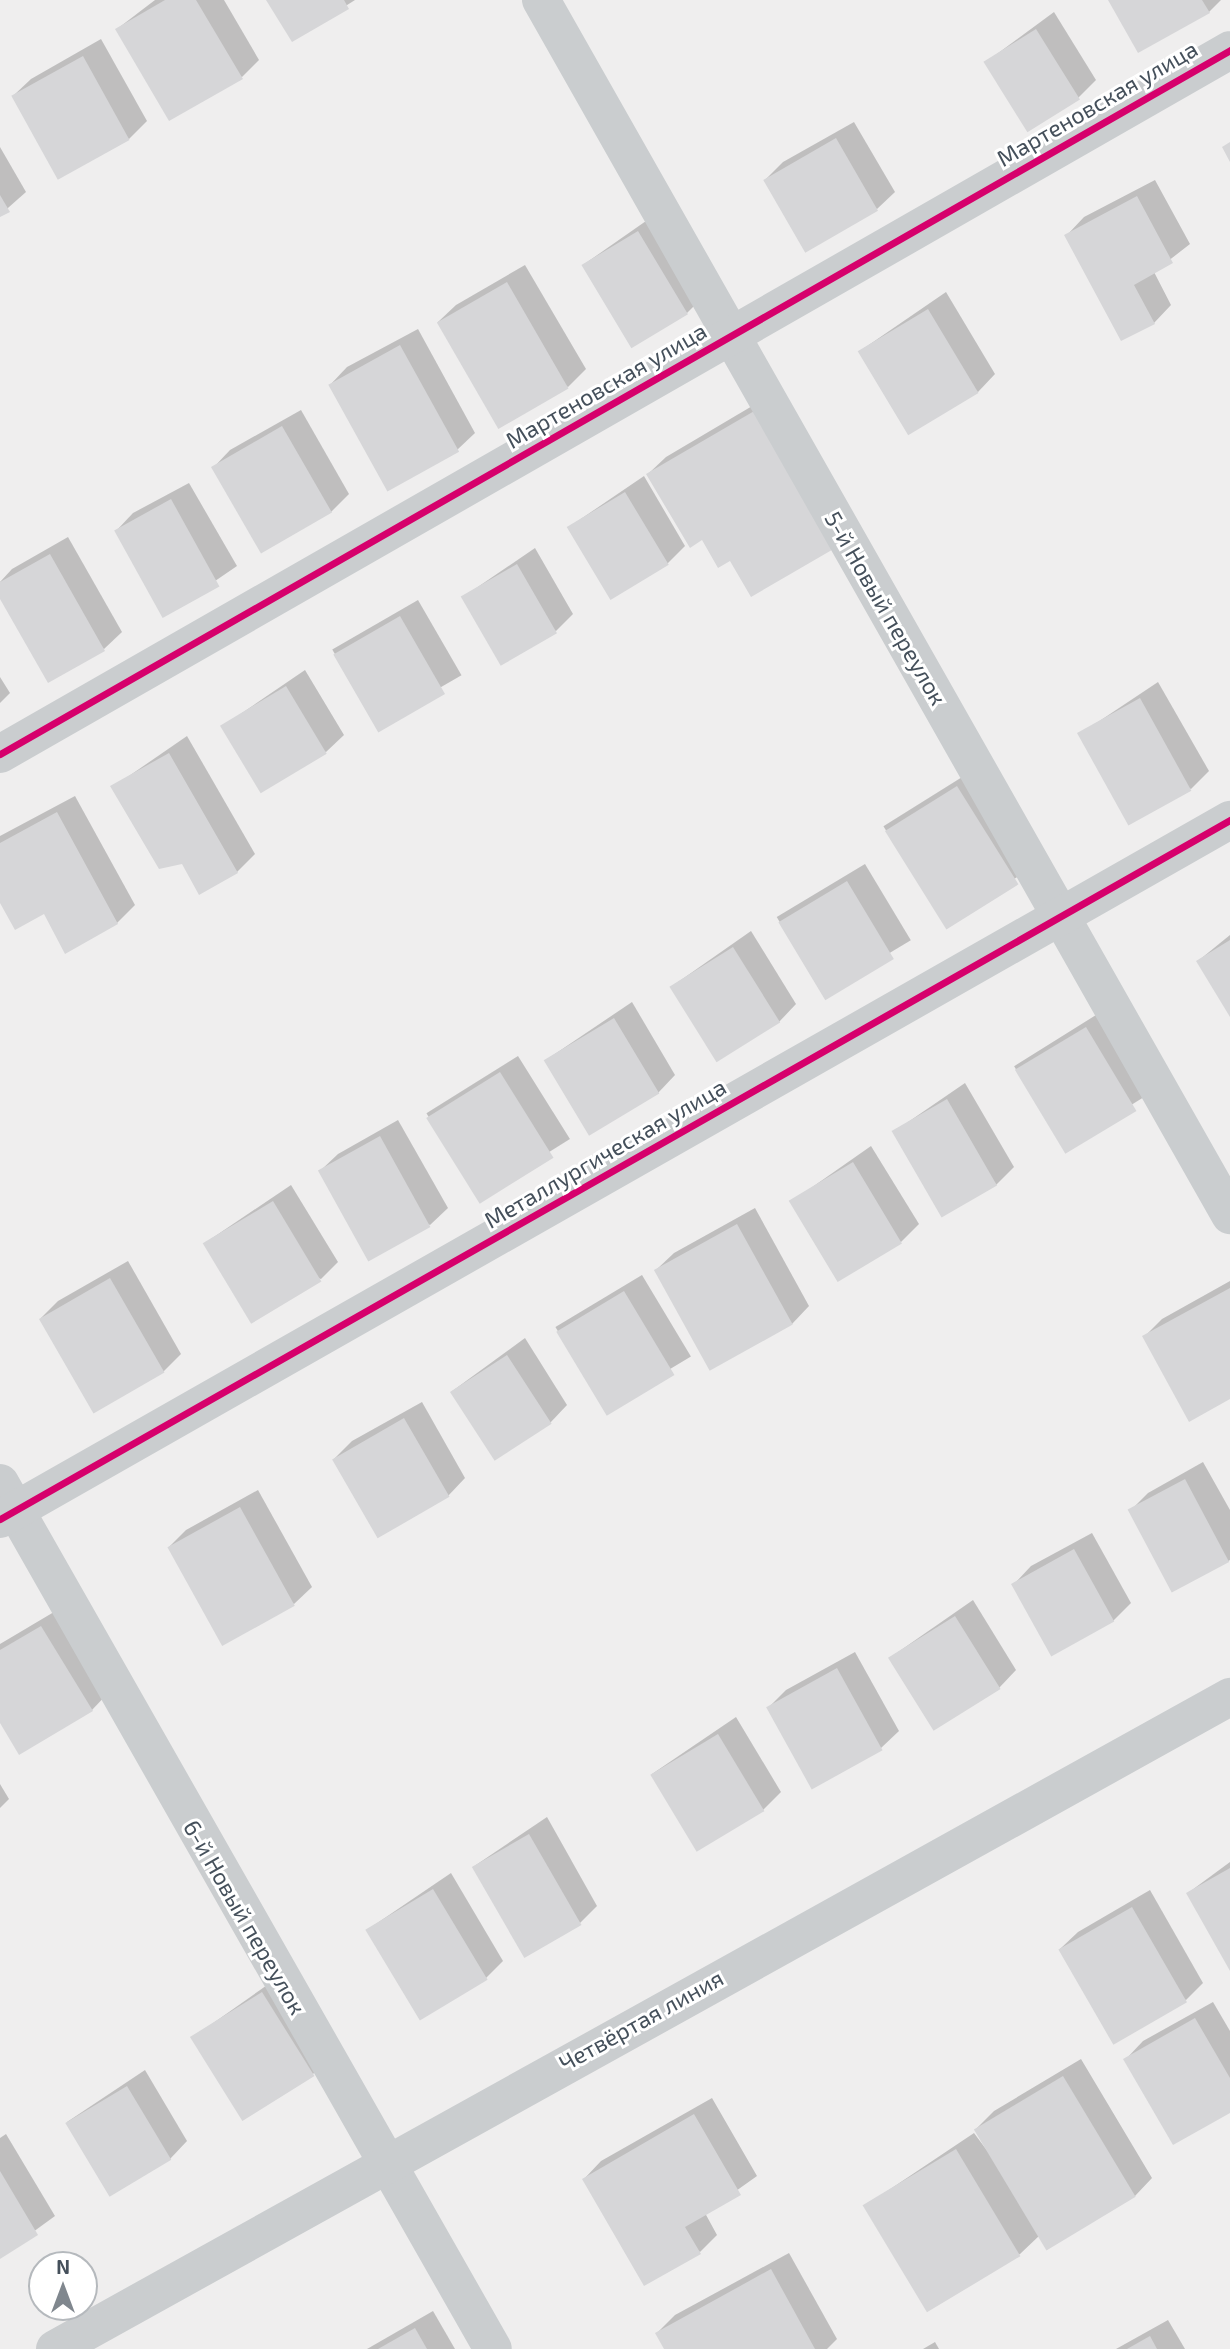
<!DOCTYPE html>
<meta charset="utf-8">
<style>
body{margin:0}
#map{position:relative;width:1230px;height:2349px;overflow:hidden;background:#efeeee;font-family:"Exo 2",sans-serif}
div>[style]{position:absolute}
.shadow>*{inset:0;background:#0003;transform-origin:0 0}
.building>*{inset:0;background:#d6d6d8;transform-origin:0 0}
.minor>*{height:38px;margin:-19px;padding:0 19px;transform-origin:19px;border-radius:19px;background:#cacdcf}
.tertiary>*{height:38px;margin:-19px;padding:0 19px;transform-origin:19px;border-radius:19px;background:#cacdcf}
.cycleway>*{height:7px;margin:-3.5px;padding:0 3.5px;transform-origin:3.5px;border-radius:3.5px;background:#d6006c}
span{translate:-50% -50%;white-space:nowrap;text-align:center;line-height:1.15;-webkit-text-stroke:6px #fff;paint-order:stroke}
.street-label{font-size:23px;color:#45505b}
.north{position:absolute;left:28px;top:2251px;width:70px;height:70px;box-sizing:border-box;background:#fff;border:2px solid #b5b9bd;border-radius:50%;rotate:0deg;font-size:19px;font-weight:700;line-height:28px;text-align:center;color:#45505b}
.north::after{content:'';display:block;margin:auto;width:24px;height:32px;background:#80878e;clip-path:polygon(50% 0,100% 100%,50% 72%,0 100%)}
</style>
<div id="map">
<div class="shadow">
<i style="clip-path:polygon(155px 0,224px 0,259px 60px,242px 77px,117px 29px)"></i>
<i style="clip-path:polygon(269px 0,355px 0,292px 40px)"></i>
<i style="clip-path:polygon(1110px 0,1221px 0,1209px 12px)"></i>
<i style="clip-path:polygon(1054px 12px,1096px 80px,1078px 98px,986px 62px)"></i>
<i style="clip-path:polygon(101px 39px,147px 121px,129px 139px,13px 96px,31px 79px)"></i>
<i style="clip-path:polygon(854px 122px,895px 192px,877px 209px,765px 180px,783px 162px)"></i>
<i style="clip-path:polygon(0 147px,26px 192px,0 215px)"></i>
<i style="clip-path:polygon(1155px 180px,1190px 244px,1154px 272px,1171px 305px,1154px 323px,1067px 235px,1084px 217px)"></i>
<i style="clip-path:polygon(656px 214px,705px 295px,687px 313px,583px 265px)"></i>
<i style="clip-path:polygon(525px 265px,586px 369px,568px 387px,438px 322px,456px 305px)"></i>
<i style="clip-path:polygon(946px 292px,995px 374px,978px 392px,860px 351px)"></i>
<i style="clip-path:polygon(418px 329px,475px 433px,457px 450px,330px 385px,347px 367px)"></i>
<i style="clip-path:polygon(774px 393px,731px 559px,703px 538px,648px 474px,666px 457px)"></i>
<i style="clip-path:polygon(301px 410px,349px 494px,331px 512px,213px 468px,230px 450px)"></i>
<i style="clip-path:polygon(644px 476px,685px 546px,667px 564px,569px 527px)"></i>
<i style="clip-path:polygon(189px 483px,237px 566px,164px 616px,116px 531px,133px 513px)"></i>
<i style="clip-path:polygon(68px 537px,122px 632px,104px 649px,0 596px,0 582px,12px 569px)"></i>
<i style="clip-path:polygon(535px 548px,573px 614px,556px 631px,463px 597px)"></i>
<i style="left:418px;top:600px;width:87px;height:99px;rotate:60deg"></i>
<i style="clip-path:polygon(305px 670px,344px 735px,326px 752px,223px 726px)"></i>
<i style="clip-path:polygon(0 677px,10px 693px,0 703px)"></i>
<i style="clip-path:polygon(1158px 682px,1209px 771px,1191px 789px,1080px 734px)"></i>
<i style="clip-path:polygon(187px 736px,255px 854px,237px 872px,183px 862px,113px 787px)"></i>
<i style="left:975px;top:769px;width:114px;height:108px;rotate:58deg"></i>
<i style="clip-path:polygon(75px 796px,135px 905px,117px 923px,0 899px,0 836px)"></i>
<i style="left:865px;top:864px;width:89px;height:103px;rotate:59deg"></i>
<i style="clip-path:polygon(751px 931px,796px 1004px,779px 1022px,671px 987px)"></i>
<i style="clip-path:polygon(1230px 935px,1230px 1013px,1198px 961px)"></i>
<i style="clip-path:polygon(632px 1002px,675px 1075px,658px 1093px,546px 1060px)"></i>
<i style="left:1104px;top:1010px;width:95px;height:106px;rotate:58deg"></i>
<i style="left:518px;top:1056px;width:98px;height:108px;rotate:58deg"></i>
<i style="clip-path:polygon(965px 1083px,1014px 1167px,996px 1185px,895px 1131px)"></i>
<i style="clip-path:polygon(398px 1120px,448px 1208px,430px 1225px,320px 1171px,338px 1154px)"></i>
<i style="clip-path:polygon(871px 1146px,919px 1224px,901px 1242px,791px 1202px)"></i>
<i style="clip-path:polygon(291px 1185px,338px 1262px,321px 1279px,205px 1243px)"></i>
<i style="clip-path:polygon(755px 1208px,809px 1306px,792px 1324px,656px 1270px,674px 1253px)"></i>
<i style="clip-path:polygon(128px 1261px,181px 1354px,163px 1372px,41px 1318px,58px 1301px)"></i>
<i style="left:642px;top:1275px;width:95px;height:101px;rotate:59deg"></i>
<i style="clip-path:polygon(1230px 1281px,1230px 1397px,1144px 1337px,1162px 1319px)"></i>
<i style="clip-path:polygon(525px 1338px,567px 1405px,550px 1423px,451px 1392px)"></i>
<i style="clip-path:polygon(422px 1402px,465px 1478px,448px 1496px,334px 1459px,352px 1441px)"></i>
<i style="clip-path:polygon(1203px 1462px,1230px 1510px,1230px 1560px,1175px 1590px,1130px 1511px,1148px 1493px)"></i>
<i style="clip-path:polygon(258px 1490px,312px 1587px,294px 1604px,169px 1547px,186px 1530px)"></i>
<i style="clip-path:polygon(1092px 1533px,1131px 1603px,1113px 1621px,1014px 1584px,1031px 1566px)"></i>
<i style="clip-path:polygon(973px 1600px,1016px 1670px,999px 1688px,891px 1657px)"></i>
<i style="clip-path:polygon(59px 1609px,109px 1692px,92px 1710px,0 1719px,0 1644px)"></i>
<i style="clip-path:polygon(855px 1652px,899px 1731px,881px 1748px,768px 1708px,786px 1690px)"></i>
<i style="clip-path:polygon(736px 1717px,781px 1792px,763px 1810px,652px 1774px)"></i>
<i style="clip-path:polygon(0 1784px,9px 1799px,0 1808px)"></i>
<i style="clip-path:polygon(547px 1817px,597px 1906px,580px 1923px,473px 1867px)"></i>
<i style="clip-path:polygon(1230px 1862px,1230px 1967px,1188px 1893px)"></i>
<i style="clip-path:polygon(451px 1873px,503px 1961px,486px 1978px,367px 1930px)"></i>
<i style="clip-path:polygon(1150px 1890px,1203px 1983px,1186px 2000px,1060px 1949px,1078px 1932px)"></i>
<i style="clip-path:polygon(280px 1976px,330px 2057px,313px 2074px,192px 2038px)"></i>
<i style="clip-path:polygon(1213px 2002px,1230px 2031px,1230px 2111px,1126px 2059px,1143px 2041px)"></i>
<i style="clip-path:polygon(1081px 2059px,1152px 2178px,1135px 2196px,1040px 2235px,1020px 2254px,929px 2310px,865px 2206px,974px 2133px,1000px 2168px,976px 2129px,994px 2111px)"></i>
<i style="clip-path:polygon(145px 2070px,187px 2141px,170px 2159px,67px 2122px)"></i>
<i style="clip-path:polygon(712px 2098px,757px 2176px,705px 2213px,717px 2235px,700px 2252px,584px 2179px,601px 2161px)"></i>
<i style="clip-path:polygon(6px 2134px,55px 2216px,0 2256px,0 2138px)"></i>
<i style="clip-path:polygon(789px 2253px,837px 2339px,827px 2349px,666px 2349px,657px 2333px,675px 2315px)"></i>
<i style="clip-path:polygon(433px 2311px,455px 2349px,367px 2349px)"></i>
<i style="clip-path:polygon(1168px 2320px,1185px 2349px,1116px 2349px)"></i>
<i style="clip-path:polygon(935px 2342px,939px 2349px,923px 2349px)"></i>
</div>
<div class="building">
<i style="clip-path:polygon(165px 0,196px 0,243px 79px,169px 121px,115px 29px)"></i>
<i style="clip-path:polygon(266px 0,344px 0,349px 9px,292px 42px)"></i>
<i style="clip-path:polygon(1108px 0,1202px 0,1210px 13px,1138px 53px)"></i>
<i style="left:1036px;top:29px;width:83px;height:62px;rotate:58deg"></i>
<i style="left:83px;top:56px;width:96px;height:82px;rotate:61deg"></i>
<i style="left:836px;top:138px;width:84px;height:84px;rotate:60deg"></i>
<i style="clip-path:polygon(1230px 142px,1230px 162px,1222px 147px)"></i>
<i style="clip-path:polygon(0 195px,10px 212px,0 217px)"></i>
<i style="clip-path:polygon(1137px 196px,1173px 263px,1134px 285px,1155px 324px,1121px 341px,1064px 235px)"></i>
<i style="left:638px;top:231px;width:97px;height:66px;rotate:59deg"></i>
<i style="left:507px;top:282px;width:123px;height:81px;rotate:60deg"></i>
<i style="left:928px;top:309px;width:98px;height:82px;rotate:59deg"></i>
<i style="left:400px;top:345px;width:122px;height:82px;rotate:61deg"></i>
<i style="clip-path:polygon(756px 410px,837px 547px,751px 597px,730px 561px,718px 568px,702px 540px,690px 548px,646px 474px)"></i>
<i style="left:282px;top:426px;width:100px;height:82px;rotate:60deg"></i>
<i style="left:625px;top:492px;width:85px;height:68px;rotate:59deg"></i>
<i style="left:171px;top:499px;width:100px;height:65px;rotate:61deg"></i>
<i style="clip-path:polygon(50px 554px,105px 651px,48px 683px,0 599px,0 582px)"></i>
<i style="left:517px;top:564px;width:80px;height:65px;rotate:60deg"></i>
<i style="left:400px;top:616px;width:90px;height:77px;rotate:60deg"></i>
<i style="left:286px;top:686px;width:79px;height:77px;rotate:59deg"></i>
<i style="left:1140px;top:698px;width:106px;height:72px;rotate:61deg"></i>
<i style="clip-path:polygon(169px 753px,238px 873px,199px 895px,182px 864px,159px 869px,110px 786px)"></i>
<i style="left:957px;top:786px;width:116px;height:85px;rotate:58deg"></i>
<i style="clip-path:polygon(57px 812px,118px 924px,65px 954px,44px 914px,15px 930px,0 903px,0 843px)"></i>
<i style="left:847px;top:881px;width:91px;height:80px;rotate:59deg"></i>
<i style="clip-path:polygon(1230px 940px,1230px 1017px,1196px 961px)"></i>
<i style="left:733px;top:947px;width:89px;height:75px;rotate:58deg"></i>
<i style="left:614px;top:1018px;width:88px;height:82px;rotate:59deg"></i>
<i style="left:1086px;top:1027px;width:98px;height:83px;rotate:59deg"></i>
<i style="left:500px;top:1072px;width:101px;height:87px;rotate:58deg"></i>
<i style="left:947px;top:1099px;width:100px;height:64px;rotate:60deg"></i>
<i style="left:380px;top:1136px;width:104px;height:71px;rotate:61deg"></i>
<i style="left:853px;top:1162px;width:95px;height:75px;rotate:59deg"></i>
<i style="left:273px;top:1201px;width:94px;height:82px;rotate:59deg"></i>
<i style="left:737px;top:1224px;width:115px;height:95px;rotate:61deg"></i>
<i style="left:110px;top:1278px;width:109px;height:82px;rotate:60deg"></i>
<i style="clip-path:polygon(1230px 1288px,1230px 1399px,1189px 1422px,1142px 1336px)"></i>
<i style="left:624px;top:1291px;width:98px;height:79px;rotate:59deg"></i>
<i style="left:507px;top:1355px;width:82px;height:68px;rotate:57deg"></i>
<i style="left:404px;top:1418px;width:91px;height:83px;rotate:60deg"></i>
<i style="left:1185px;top:1479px;width:94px;height:65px;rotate:62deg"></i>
<i style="left:240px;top:1507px;width:113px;height:83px;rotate:61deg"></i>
<i style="left:1074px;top:1549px;width:83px;height:72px;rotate:61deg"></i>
<i style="left:955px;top:1616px;width:86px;height:79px;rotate:58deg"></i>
<i style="clip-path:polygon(41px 1626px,93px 1711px,19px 1755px,0 1723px,0 1650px)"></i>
<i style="left:837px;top:1668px;width:94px;height:81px;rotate:61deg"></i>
<i style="left:718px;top:1734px;width:90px;height:79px;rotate:59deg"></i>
<i style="left:529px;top:1834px;width:105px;height:66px;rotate:60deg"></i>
<i style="clip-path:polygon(1230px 1868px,1230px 1971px,1186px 1893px)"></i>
<i style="left:433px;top:1889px;width:106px;height:79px;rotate:59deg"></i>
<i style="left:1132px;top:1907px;width:110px;height:85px;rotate:60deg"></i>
<i style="left:262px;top:1992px;width:99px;height:85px;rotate:58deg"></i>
<i style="clip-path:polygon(1195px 2018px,1230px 2078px,1230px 2113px,1173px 2145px,1123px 2059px)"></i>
<i style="left:1063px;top:2076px;width:141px;height:104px;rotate:59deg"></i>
<i style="left:127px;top:2086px;width:86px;height:72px;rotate:59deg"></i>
<i style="clip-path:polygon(694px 2114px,741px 2195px,685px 2227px,701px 2254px,644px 2286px,582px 2179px)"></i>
<i style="left:956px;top:2149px;width:125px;height:109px;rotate:59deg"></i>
<i style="clip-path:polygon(0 2171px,38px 2235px,0 2259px)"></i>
<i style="clip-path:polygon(771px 2269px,815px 2349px,664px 2349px,655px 2333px)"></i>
<i style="clip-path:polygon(415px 2328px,427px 2349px,378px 2349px)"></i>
<i style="clip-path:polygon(1150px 2336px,1157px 2349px,1127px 2349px)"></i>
</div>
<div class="minor">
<i style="left:541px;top:0;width:1397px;rotate:60.44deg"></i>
<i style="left:0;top:754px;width:1417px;rotate:-29.78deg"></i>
<i style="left:0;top:1483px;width:996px;rotate:60.35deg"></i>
<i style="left:0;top:1519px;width:1415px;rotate:-29.61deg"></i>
</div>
<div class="tertiary">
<i style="left:55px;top:2349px;width:1344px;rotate:-29.03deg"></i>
</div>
<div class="cycleway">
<i style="left:0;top:754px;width:1417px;rotate:-29.78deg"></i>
<i style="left:0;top:1519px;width:1415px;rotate:-29.61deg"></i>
</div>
<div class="street-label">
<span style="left:1097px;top:103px;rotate:-30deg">Мартеновская улица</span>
<span style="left:606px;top:385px;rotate:-30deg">Мартеновская улица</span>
<span style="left:886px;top:608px;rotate:60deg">5-й Новый переулок</span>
<span style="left:605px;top:1153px;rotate:-30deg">Металлургическая улица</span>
<span style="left:245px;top:1917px;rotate:60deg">6-й Новый переулок</span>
<span style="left:641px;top:2020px;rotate:-29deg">Четвёртая линия</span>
</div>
<div class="north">N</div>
</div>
